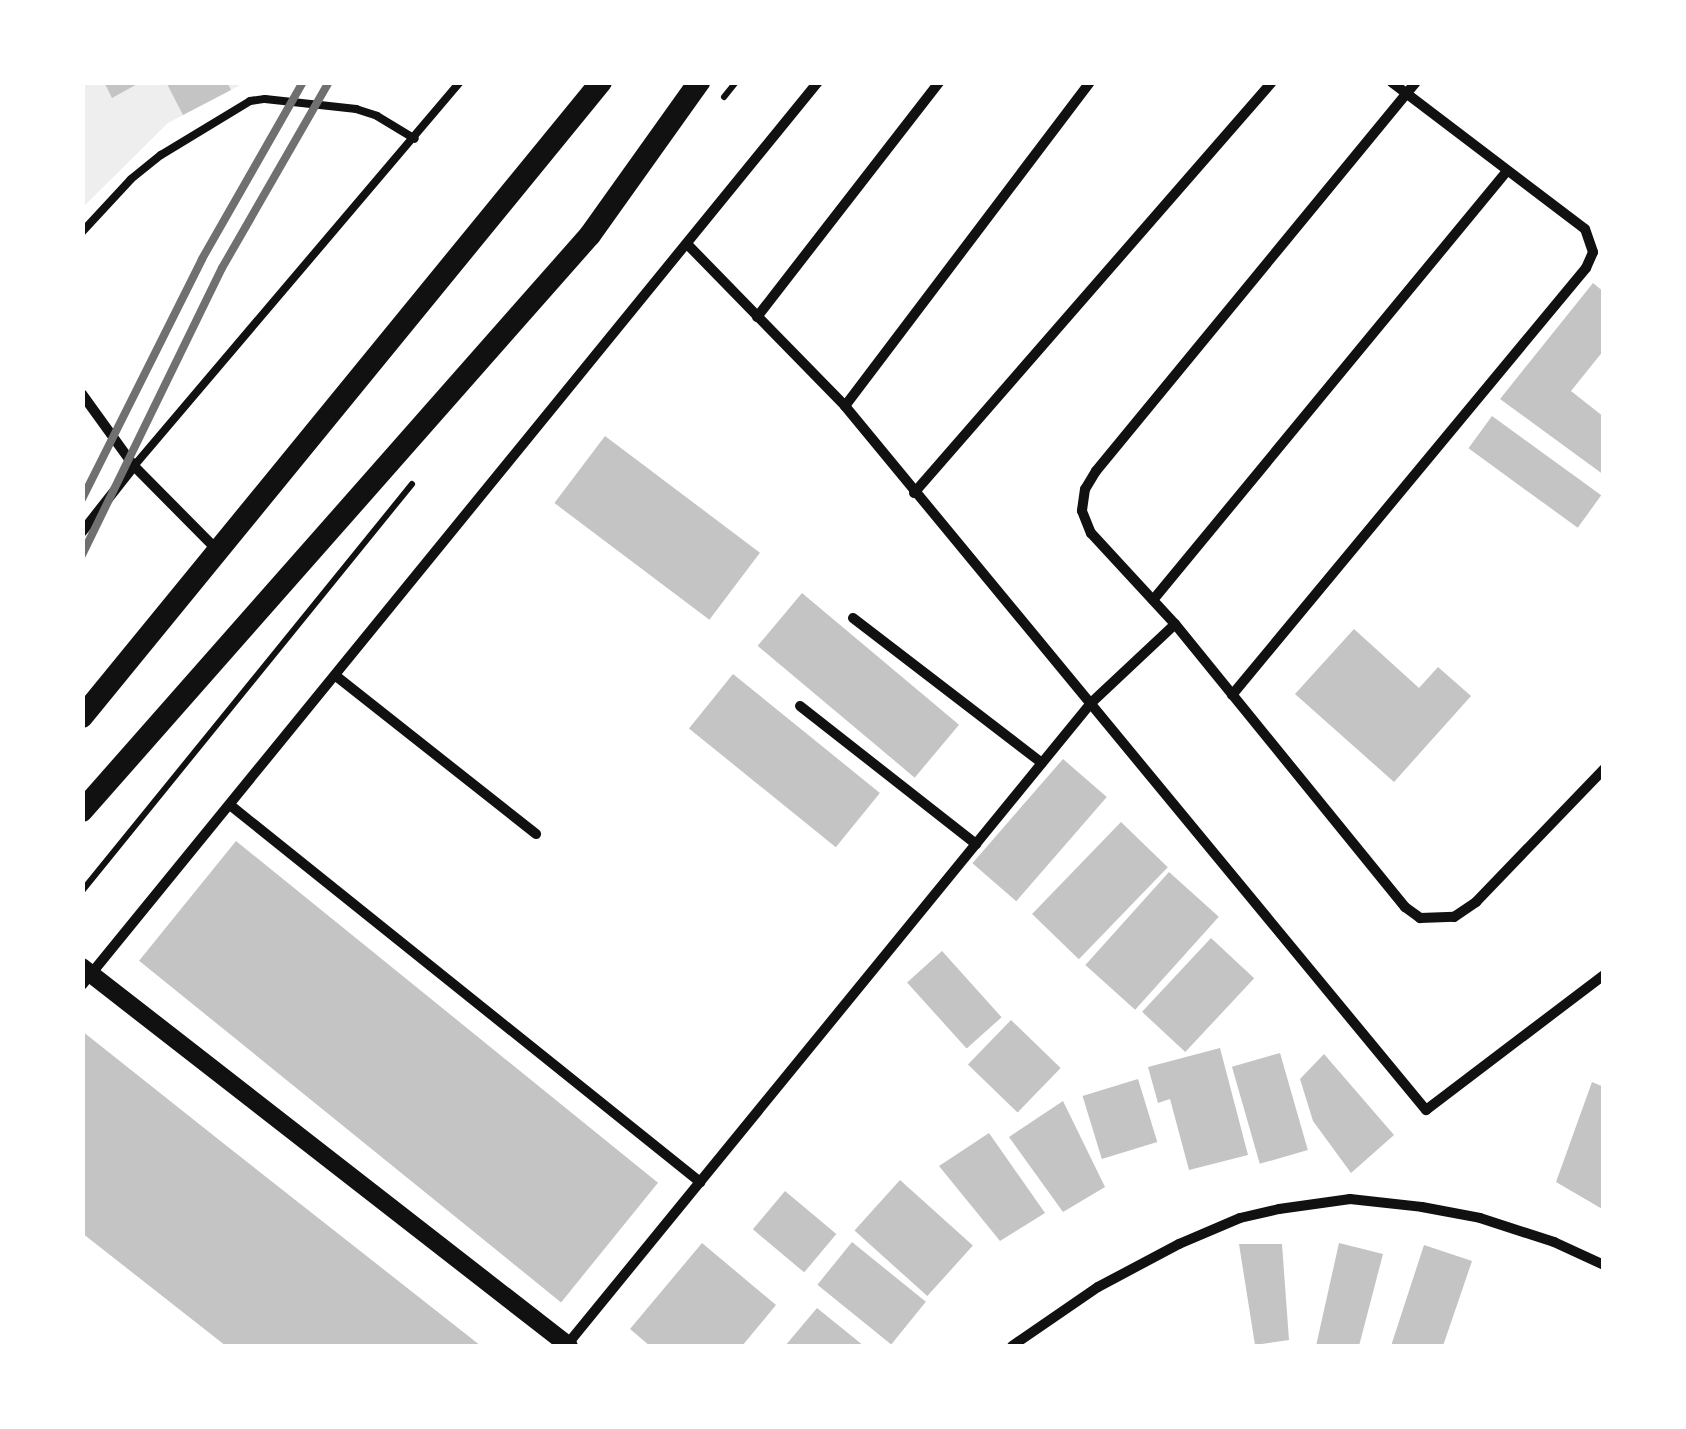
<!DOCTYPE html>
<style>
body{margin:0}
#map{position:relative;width:1686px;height:1429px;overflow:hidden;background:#fff;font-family:"Times New Roman",serif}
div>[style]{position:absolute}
.green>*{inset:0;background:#eee}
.building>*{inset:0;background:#c4c4c4;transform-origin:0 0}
.path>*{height:6px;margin:-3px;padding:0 3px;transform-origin:3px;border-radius:3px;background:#111}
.service>*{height:8px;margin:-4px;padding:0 4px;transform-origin:4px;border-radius:4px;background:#111}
.minor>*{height:10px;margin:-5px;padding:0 5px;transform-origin:5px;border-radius:5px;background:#111}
.tertiary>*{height:18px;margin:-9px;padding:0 9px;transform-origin:9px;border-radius:9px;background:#111}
.primary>*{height:22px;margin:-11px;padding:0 11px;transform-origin:11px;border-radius:11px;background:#111}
.rail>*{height:8px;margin:-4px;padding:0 4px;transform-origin:4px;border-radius:4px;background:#707070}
span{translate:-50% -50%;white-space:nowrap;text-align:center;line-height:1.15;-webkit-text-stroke:9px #fff;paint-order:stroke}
.frame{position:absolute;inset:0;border:85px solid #fff;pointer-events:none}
</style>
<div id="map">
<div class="green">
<i style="clip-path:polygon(83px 83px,244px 83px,168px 123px,83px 207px)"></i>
</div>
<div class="building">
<i style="clip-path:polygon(104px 82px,141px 82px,112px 98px)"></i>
<i style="clip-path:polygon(166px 82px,227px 82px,231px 90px,183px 115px)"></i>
<i style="clip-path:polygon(1593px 283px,1604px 292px,1604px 350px,1571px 391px,1604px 417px,1604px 475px,1500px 399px)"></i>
<i style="left:1492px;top:416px;width:135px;height:40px;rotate:36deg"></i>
<i style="left:605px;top:436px;width:194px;height:84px;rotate:37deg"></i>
<i style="left:802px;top:593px;width:205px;height:69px;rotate:40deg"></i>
<i style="clip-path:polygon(1354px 629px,1419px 688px,1438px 667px,1471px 696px,1394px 782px,1295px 694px)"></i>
<i style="left:733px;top:674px;width:189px;height:70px;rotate:39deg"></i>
<i style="left:1063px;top:759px;width:58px;height:138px;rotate:41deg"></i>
<i style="left:1121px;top:822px;width:65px;height:128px;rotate:44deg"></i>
<i style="left:236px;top:841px;width:543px;height:154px;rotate:39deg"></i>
<i style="left:1169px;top:872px;width:67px;height:125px;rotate:42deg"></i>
<i style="left:1211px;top:938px;width:59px;height:101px;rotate:43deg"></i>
<i style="left:942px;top:951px;width:89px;height:47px;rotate:48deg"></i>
<i style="left:1011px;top:1020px;width:69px;height:62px;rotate:44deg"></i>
<i style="clip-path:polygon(82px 1031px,223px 1143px,481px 1346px,226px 1346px,82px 1233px)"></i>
<i style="clip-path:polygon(1220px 1048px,1248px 1155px,1189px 1170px,1170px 1099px,1158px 1103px,1148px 1067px)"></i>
<i style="left:1280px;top:1053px;width:101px;height:50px;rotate:74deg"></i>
<i style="clip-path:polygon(1324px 1054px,1394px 1135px,1351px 1173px,1313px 1121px,1300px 1079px)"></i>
<i style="left:1138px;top:1079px;width:66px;height:58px;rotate:73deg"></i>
<i style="clip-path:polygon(1592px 1082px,1604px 1087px,1604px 1210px,1556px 1182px)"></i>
<i style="clip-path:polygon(1063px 1101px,1105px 1187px,1063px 1212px,1009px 1137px)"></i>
<i style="clip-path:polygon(989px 1133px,1045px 1213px,1000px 1241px,939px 1166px)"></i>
<i style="left:900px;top:1180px;width:98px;height:68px;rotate:42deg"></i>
<i style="left:785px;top:1191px;width:67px;height:50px;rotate:40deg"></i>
<i style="left:852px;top:1242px;width:95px;height:55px;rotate:39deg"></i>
<i style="clip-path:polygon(702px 1243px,776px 1305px,742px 1346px,650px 1346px,630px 1329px)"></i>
<i style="clip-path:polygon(1339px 1243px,1383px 1254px,1359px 1346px,1316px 1346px)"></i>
<i style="clip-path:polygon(1239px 1244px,1282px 1244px,1289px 1340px,1255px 1345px)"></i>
<i style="clip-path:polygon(1424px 1245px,1472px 1261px,1443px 1346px,1391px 1346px)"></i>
<i style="clip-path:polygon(817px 1308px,864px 1346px,785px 1346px)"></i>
</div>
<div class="path">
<i style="left:724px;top:97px;width:19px;rotate:-51deg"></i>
<i style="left:82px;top:891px;width:524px;rotate:-50.96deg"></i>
</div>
<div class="service">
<i style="left:82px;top:232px;width:72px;rotate:-47.2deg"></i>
<i style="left:131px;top:179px;width:38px;rotate:-39deg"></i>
<i style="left:161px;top:155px;width:104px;rotate:-31.2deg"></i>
<i style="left:250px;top:101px;width:15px;rotate:-8deg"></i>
<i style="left:265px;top:99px;width:92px;rotate:6.3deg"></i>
<i style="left:356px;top:109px;width:22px;rotate:18deg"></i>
<i style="left:377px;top:116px;width:44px;rotate:31.2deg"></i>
<i style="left:134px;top:466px;width:504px;rotate:-49.67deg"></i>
</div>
<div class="minor">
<i style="left:1416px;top:82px;width:504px;rotate:129.44deg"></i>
<i style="left:1096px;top:471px;width:21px;rotate:121deg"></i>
<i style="left:1085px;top:489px;width:22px;rotate:98deg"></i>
<i style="left:1082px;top:511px;width:24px;rotate:68deg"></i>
<i style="left:1091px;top:533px;width:124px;rotate:47.3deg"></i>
<i style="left:1175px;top:624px;width:365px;rotate:50.9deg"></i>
<i style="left:1405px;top:907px;width:19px;rotate:36deg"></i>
<i style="left:1420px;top:918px;width:34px;rotate:-2deg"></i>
<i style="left:1454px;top:917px;width:27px;rotate:-34deg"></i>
<i style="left:1476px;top:902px;width:185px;rotate:-46.1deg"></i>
<i style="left:689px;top:246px;width:223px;rotate:45.7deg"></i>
<i style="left:845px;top:406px;width:913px;rotate:50.47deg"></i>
<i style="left:1426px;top:1110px;width:223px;rotate:-37.2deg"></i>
<i style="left:757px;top:317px;width:297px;rotate:-52.2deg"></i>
<i style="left:82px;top:394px;width:89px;rotate:54.2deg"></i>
<i style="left:134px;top:466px;width:121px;rotate:45.3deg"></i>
<i style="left:845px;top:406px;width:406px;rotate:-52.9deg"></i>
<i style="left:914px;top:493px;width:545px;rotate:-48.94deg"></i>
<i style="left:82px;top:532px;width:84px;rotate:-51.8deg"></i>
<i style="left:1153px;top:600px;width:556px;rotate:-50.47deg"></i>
<i style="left:853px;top:618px;width:238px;rotate:37.5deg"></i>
<i style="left:336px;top:676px;width:255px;rotate:38.3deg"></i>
<i style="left:1232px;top:695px;width:555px;rotate:-50.34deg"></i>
<i style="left:1586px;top:268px;width:17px;rotate:-66deg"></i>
<i style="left:1593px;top:252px;width:24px;rotate:-109deg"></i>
<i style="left:1585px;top:229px;width:243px;rotate:-142.8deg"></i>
<i style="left:800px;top:706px;width:224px;rotate:38.1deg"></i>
<i style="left:230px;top:805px;width:603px;rotate:38.73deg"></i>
<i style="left:82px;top:985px;width:1165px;rotate:-50.82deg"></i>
<i style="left:566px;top:1346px;width:830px;rotate:-50.77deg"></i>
<i style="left:1091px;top:703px;width:115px;rotate:-43.2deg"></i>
<i style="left:1012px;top:1346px;width:104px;rotate:-34.5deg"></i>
<i style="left:1098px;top:1287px;width:92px;rotate:-28deg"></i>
<i style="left:1179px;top:1244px;width:66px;rotate:-23.1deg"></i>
<i style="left:1240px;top:1218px;width:40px;rotate:-13deg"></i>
<i style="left:1279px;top:1209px;width:72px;rotate:-8deg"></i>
<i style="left:1350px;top:1199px;width:72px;rotate:6.3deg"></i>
<i style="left:1422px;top:1207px;width:59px;rotate:10.7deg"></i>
<i style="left:1480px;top:1218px;width:78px;rotate:18deg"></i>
<i style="left:1554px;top:1242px;width:55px;rotate:24.7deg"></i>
</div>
<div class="tertiary">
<i style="left:82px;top:967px;width:617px;rotate:37.89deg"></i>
</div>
<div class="primary">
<i style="left:82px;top:717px;width:820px;rotate:-50.74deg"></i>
<i style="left:82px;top:811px;width:768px;rotate:-48.59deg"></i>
<i style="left:590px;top:235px;width:188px;rotate:-54.5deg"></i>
</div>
<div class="rail">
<i style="left:82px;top:499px;width:268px;rotate:-63.4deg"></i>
<i style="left:202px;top:259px;width:204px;rotate:-60.3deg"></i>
<i style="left:82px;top:555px;width:319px;rotate:-64deg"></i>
<i style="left:222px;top:268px;width:215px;rotate:-60.1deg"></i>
</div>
<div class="frame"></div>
</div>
